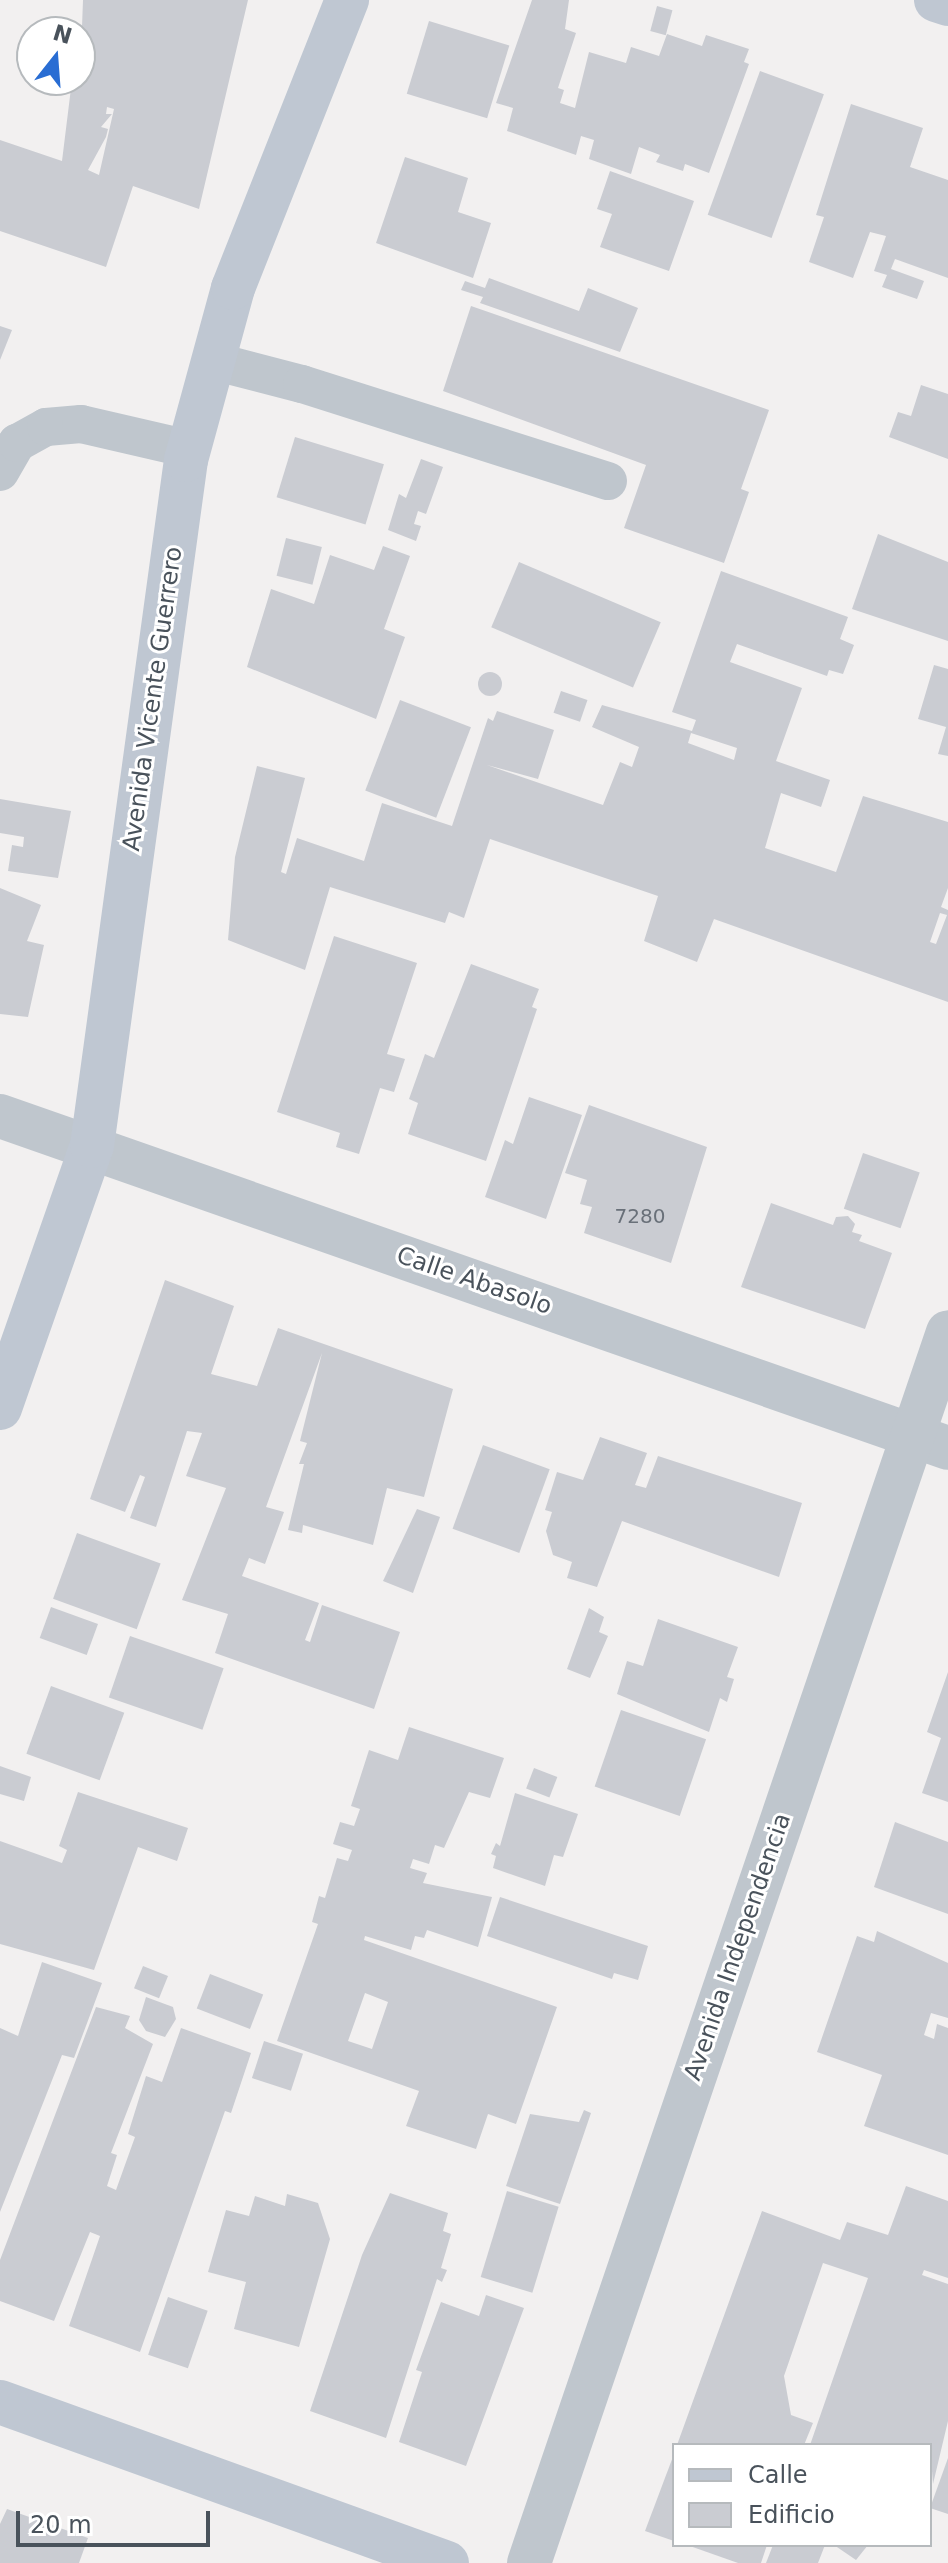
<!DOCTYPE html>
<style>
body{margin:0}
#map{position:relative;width:948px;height:2563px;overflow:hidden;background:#f2f0f0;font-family:"DejaVu Sans",sans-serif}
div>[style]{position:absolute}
.building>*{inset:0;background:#caccd2;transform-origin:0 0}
.round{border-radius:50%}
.lane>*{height:38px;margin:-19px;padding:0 19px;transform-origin:19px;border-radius:19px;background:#bfc6cd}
.street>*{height:44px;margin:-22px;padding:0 22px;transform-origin:22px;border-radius:22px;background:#bfc6cd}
.secondary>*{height:44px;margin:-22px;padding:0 22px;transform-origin:22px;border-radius:22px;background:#bfc7d2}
span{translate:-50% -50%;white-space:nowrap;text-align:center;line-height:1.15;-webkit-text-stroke:6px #fff;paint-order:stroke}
.number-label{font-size:20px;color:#697079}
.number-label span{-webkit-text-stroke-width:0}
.street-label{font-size:24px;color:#49525b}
.legend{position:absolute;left:672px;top:2443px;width:260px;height:104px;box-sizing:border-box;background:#fff;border:2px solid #b6babd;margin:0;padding:10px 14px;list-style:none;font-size:24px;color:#49525b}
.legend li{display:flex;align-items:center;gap:16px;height:40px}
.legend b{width:40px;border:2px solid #b6babd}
.north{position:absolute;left:16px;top:16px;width:80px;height:80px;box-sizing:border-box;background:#fff;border:2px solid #b6babd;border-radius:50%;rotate:17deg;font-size:22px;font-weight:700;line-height:32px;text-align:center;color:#49525b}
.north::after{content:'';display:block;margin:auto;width:28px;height:36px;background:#296dd3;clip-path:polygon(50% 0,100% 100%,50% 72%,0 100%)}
.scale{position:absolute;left:16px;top:2511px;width:194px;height:36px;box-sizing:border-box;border:4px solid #49525b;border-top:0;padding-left:10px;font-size:24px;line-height:28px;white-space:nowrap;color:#49525b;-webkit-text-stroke:6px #fff;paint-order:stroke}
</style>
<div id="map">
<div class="building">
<i style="clip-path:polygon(evenodd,83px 0,248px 0,199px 209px,133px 186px,106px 267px,0 231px,0 140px,62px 161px,72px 80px,80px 80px,83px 0,107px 107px,114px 109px,99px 175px,88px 170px,106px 137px,108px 129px,101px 127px,112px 114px,106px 114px,107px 107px)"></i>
<i style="clip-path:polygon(532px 0,569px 0,565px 29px,576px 33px,558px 88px,564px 90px,560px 103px,575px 108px,589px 52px,626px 63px,631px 47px,659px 56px,667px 34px,702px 46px,706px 35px,749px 49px,744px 62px,749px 64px,709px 173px,685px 164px,683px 171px,656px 162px,660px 155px,639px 147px,631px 174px,589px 159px,594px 140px,581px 136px,576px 155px,507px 131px,513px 108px,496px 103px)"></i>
<i style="left:657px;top:6px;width:16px;height:26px;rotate:15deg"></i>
<i style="left:429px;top:21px;width:84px;height:76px;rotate:17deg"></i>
<i style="left:760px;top:71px;width:68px;height:153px;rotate:20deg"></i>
<i style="clip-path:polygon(851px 104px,923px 128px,910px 167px,948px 180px,948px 278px,895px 259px,891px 269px,924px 281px,917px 299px,882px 287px,887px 275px,874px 271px,886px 236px,870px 232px,853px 278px,809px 262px,824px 217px,816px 215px)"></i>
<i style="clip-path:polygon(405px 157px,468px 178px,458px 212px,491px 223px,473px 278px,376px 243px)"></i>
<i style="clip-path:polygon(610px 171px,694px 201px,669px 271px,600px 247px,612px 214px,597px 209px)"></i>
<i style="clip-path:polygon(489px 278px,579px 311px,588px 288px,638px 308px,620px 352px,480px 303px,483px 297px,461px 290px,465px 281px,485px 288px)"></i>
<i style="clip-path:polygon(471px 306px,769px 410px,741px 489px,749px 492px,724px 563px,624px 528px,646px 465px,443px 391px)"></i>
<i style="clip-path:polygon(0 326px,12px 330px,0 360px)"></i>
<i style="clip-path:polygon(921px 385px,948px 394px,948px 459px,889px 437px,898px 412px,911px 416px)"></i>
<i style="left:295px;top:437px;width:93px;height:63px;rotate:17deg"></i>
<i style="clip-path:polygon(421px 459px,443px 467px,426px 514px,418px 511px,414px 524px,421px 526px,416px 541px,388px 530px,399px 494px,406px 498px)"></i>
<i style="clip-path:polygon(878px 534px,948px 562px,948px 641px,852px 609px)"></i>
<i style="left:286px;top:538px;width:37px;height:39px;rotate:14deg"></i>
<i style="clip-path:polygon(383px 546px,410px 556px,384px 629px,405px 637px,376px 719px,247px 667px,271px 589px,314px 604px,330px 555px,374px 570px)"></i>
<i style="left:519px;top:562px;width:154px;height:71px;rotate:23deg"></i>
<i style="clip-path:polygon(evenodd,721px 571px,848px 617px,840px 639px,854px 645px,843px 674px,829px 670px,827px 676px,737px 644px,730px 662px,802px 688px,776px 761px,830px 780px,821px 807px,781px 793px,765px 848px,836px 872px,863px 796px,948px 822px,948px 888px,941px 907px,948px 910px,948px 1002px,714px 919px,697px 962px,644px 941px,658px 896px,490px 839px,464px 918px,449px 912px,445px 923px,330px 887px,305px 970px,228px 940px,235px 857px,257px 766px,305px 778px,281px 872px,286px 874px,297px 838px,364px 861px,382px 803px,452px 826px,488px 718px,493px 721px,497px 711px,554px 730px,538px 779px,487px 765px,603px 805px,620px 762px,632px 767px,639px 747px,592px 727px,602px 705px,692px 731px,696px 720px,672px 712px,721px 571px,691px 733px,737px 748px,734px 760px,688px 743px,691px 733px,721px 571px,940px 913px,947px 915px,936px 944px,930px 942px,940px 913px)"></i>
<i style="clip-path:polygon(934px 665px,948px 669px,948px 756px,938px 754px,946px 727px,918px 719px)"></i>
<i class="round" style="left:478px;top:672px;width:24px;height:24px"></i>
<i style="left:561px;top:691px;width:28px;height:23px;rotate:19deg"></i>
<i style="left:400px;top:700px;width:76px;height:97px;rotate:21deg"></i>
<i style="clip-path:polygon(0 799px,71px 811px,58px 878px,8px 871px,12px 845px,23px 847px,24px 837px,0 833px)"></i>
<i style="clip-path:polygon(0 888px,41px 905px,27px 941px,44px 945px,28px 1017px,0 1014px)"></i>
<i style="clip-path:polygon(334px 936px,417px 963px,387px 1054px,405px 1059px,394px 1092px,380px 1088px,359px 1154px,336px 1147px,340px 1133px,277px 1112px)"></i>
<i style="clip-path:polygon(471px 964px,539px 989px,532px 1007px,537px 1009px,486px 1161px,408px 1134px,418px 1103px,409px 1099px,425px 1054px,434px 1058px)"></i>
<i style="clip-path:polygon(529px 1097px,582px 1115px,546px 1219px,485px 1197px,505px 1140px,513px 1144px)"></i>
<i style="clip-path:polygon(589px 1105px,707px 1147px,671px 1263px,584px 1233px,592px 1207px,580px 1204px,587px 1180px,565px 1173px)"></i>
<i style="left:863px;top:1153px;width:60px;height:59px;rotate:19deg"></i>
<i style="clip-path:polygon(771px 1203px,833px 1225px,836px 1217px,848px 1216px,855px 1224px,852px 1232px,862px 1235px,859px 1241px,892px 1253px,865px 1329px,741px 1287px)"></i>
<i style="clip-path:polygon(165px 1280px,234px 1306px,211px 1374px,257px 1386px,278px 1328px,453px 1389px,424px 1497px,387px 1488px,373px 1545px,303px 1525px,302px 1533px,288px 1530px,304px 1464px,299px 1464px,307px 1443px,300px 1441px,322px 1353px,266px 1507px,284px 1512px,265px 1564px,249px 1558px,242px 1576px,319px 1603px,305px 1640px,310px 1642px,322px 1605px,400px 1632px,374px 1709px,215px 1653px,228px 1614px,182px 1600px,226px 1488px,186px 1476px,202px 1433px,187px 1431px,156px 1527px,130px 1518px,145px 1477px,140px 1475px,125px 1512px,90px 1499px)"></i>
<i style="clip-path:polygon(600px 1437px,647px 1453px,635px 1485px,646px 1488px,658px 1456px,802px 1503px,779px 1577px,622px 1521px,597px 1587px,567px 1578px,572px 1562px,553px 1555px,546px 1531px,552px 1512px,545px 1510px,557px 1472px,583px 1480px)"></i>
<i style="left:483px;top:1445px;width:71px;height:89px;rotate:20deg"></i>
<i style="clip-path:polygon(417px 1509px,440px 1517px,413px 1593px,383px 1581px)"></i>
<i style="left:77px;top:1533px;width:89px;height:70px;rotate:20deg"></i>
<i style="left:51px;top:1607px;width:50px;height:33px;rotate:20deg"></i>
<i style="clip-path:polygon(589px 1608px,604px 1617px,599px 1632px,608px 1636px,590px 1678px,567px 1669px)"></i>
<i style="clip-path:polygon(658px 1619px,738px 1647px,727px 1677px,734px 1679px,727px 1702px,720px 1698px,709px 1732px,617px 1694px,627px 1661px,643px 1666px)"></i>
<i style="left:130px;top:1636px;width:99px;height:65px;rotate:19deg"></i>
<i style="clip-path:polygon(948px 1672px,948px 1802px,922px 1793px,941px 1738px,927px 1732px)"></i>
<i style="left:51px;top:1686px;width:78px;height:72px;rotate:20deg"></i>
<i style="left:621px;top:1710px;width:90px;height:81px;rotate:19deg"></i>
<i style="clip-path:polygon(evenodd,409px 1727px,504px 1758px,490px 1798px,469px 1792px,444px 1848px,435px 1845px,429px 1864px,413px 1859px,410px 1868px,427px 1873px,423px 1883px,492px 1897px,478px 1947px,427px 1930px,424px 1938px,415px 1936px,411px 1950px,365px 1936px,364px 1940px,557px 2007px,516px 2124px,488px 2114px,476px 2149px,406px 2126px,419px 2091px,277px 2041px,318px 1924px,312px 1922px,319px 1896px,325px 1898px,337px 1858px,348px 1861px,352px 1850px,333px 1844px,340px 1822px,354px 1826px,360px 1809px,351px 1806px,369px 1750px,398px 1760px,409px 1727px,365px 1993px,388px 2002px,372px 2049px,348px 2041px,365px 1993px)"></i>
<i style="clip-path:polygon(0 1766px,31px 1777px,24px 1801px,0 1794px)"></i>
<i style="left:534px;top:1768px;width:25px;height:22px;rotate:21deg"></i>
<i style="clip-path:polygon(78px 1792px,188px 1828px,177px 1861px,138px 1847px,94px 1970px,0 1944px,0 1841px,62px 1863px,67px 1850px,59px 1846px)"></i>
<i style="clip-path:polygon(515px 1793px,578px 1814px,563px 1857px,554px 1855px,545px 1886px,493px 1868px,496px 1856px,491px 1854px,496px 1843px,500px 1846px)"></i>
<i style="clip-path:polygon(895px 1822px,948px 1842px,948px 1914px,874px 1887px)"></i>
<i style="clip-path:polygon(500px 1897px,648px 1946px,638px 1980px,614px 1973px,612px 1979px,487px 1936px)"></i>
<i style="clip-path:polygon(877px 1931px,948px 1963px,948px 2018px,931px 2013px,924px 2035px,934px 2039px,937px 2024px,948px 2028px,948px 2155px,864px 2126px,882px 2075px,817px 2052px,857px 1936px,874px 1942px)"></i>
<i style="clip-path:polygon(42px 1962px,102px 1983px,74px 2058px,62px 2055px,0 2212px,0 2028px,18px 2036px)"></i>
<i style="left:143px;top:1966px;width:27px;height:24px;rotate:22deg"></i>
<i style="left:210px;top:1974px;width:57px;height:37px;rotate:21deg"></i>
<i style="clip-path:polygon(146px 1997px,173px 2007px,176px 2019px,165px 2037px,146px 2031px,139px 2020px)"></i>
<i style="clip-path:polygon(96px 2007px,130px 2016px,125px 2028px,153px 2044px,111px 2153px,117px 2155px,107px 2186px,116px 2190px,135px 2137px,128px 2134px,146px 2076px,162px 2082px,181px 2028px,251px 2053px,231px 2113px,225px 2111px,140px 2352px,69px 2326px,100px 2236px,90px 2232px,54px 2321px,0 2301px,0 2260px)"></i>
<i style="left:264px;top:2041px;width:41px;height:39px;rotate:18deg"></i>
<i style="clip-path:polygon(584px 2110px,591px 2113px,560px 2204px,506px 2186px,530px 2114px,579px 2122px)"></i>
<i style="clip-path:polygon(906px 2186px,948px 2201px,948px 2278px,924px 2270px,922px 2275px,948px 2284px,948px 2421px,933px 2484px,930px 2445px,810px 2445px,868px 2278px,823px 2263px,784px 2376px,791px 2415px,813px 2423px,804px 2445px,677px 2445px,762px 2211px,840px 2240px,847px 2222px,888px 2235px)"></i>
<i style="left:507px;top:2191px;width:54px;height:90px;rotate:17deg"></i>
<i style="clip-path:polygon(390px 2193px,448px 2213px,443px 2231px,451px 2234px,441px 2268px,447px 2270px,442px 2282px,437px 2279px,386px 2438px,310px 2411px,362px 2255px)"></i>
<i style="clip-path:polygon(287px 2194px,318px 2203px,330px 2239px,299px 2347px,234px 2329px,246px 2282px,208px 2272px,226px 2210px,249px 2216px,255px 2196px,285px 2206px)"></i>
<i style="clip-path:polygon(486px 2295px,524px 2308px,466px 2466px,399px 2442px,422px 2372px,416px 2370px,441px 2302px,479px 2316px)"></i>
<i style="left:168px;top:2297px;width:42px;height:61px;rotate:19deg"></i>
<i style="clip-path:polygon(674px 2454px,674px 2541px,645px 2531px)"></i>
<i style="clip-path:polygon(948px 2458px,948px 2514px,930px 2508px)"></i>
<i style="clip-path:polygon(7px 2509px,88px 2538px,79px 2563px,0 2563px,0 2524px)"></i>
<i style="clip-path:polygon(687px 2545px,767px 2545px,761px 2563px,738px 2563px)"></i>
<i style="clip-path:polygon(773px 2545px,825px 2545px,818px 2563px,766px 2563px)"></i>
<i style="clip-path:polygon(834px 2545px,868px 2545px,856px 2560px)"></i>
</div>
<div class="lane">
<i style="left:213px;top:361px;width:92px;rotate:14.5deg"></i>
<i style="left:302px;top:384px;width:321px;rotate:17.6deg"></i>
<i style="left:0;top:472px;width:34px;rotate:-60deg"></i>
<i style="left:17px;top:443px;width:33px;rotate:-29deg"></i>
<i style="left:46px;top:427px;width:35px;rotate:-5deg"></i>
<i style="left:81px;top:424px;width:111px;rotate:13deg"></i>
</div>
<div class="street">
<i style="left:0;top:1116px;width:1004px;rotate:19.3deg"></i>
<i style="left:529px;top:2563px;width:1300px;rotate:-71.2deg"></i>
</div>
<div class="secondary">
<i style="left:936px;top:0;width:13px;rotate:18deg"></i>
<i style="left:0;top:1408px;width:278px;rotate:-70.7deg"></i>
<i style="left:92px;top:1146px;width:692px;rotate:-82.2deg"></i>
<i style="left:186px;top:460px;width:178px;rotate:-74.7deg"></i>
<i style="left:233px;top:288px;width:310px;rotate:-68.4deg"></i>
<i style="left:0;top:2402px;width:475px;rotate:19.8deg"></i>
</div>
<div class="number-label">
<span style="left:640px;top:1216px">7280</span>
</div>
<div class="street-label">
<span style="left:153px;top:699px;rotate:-82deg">Avenida Vicente Guerrero</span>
<span style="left:474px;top:1281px;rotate:19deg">Calle Abasolo</span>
<span style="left:738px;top:1947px;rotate:-71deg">Avenida Independencia</span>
</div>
<ul class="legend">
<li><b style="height:10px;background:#bfc7d2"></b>Calle</li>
<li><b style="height:22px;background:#caccd2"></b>Edificio</li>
</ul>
<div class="north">N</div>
<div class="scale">20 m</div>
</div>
